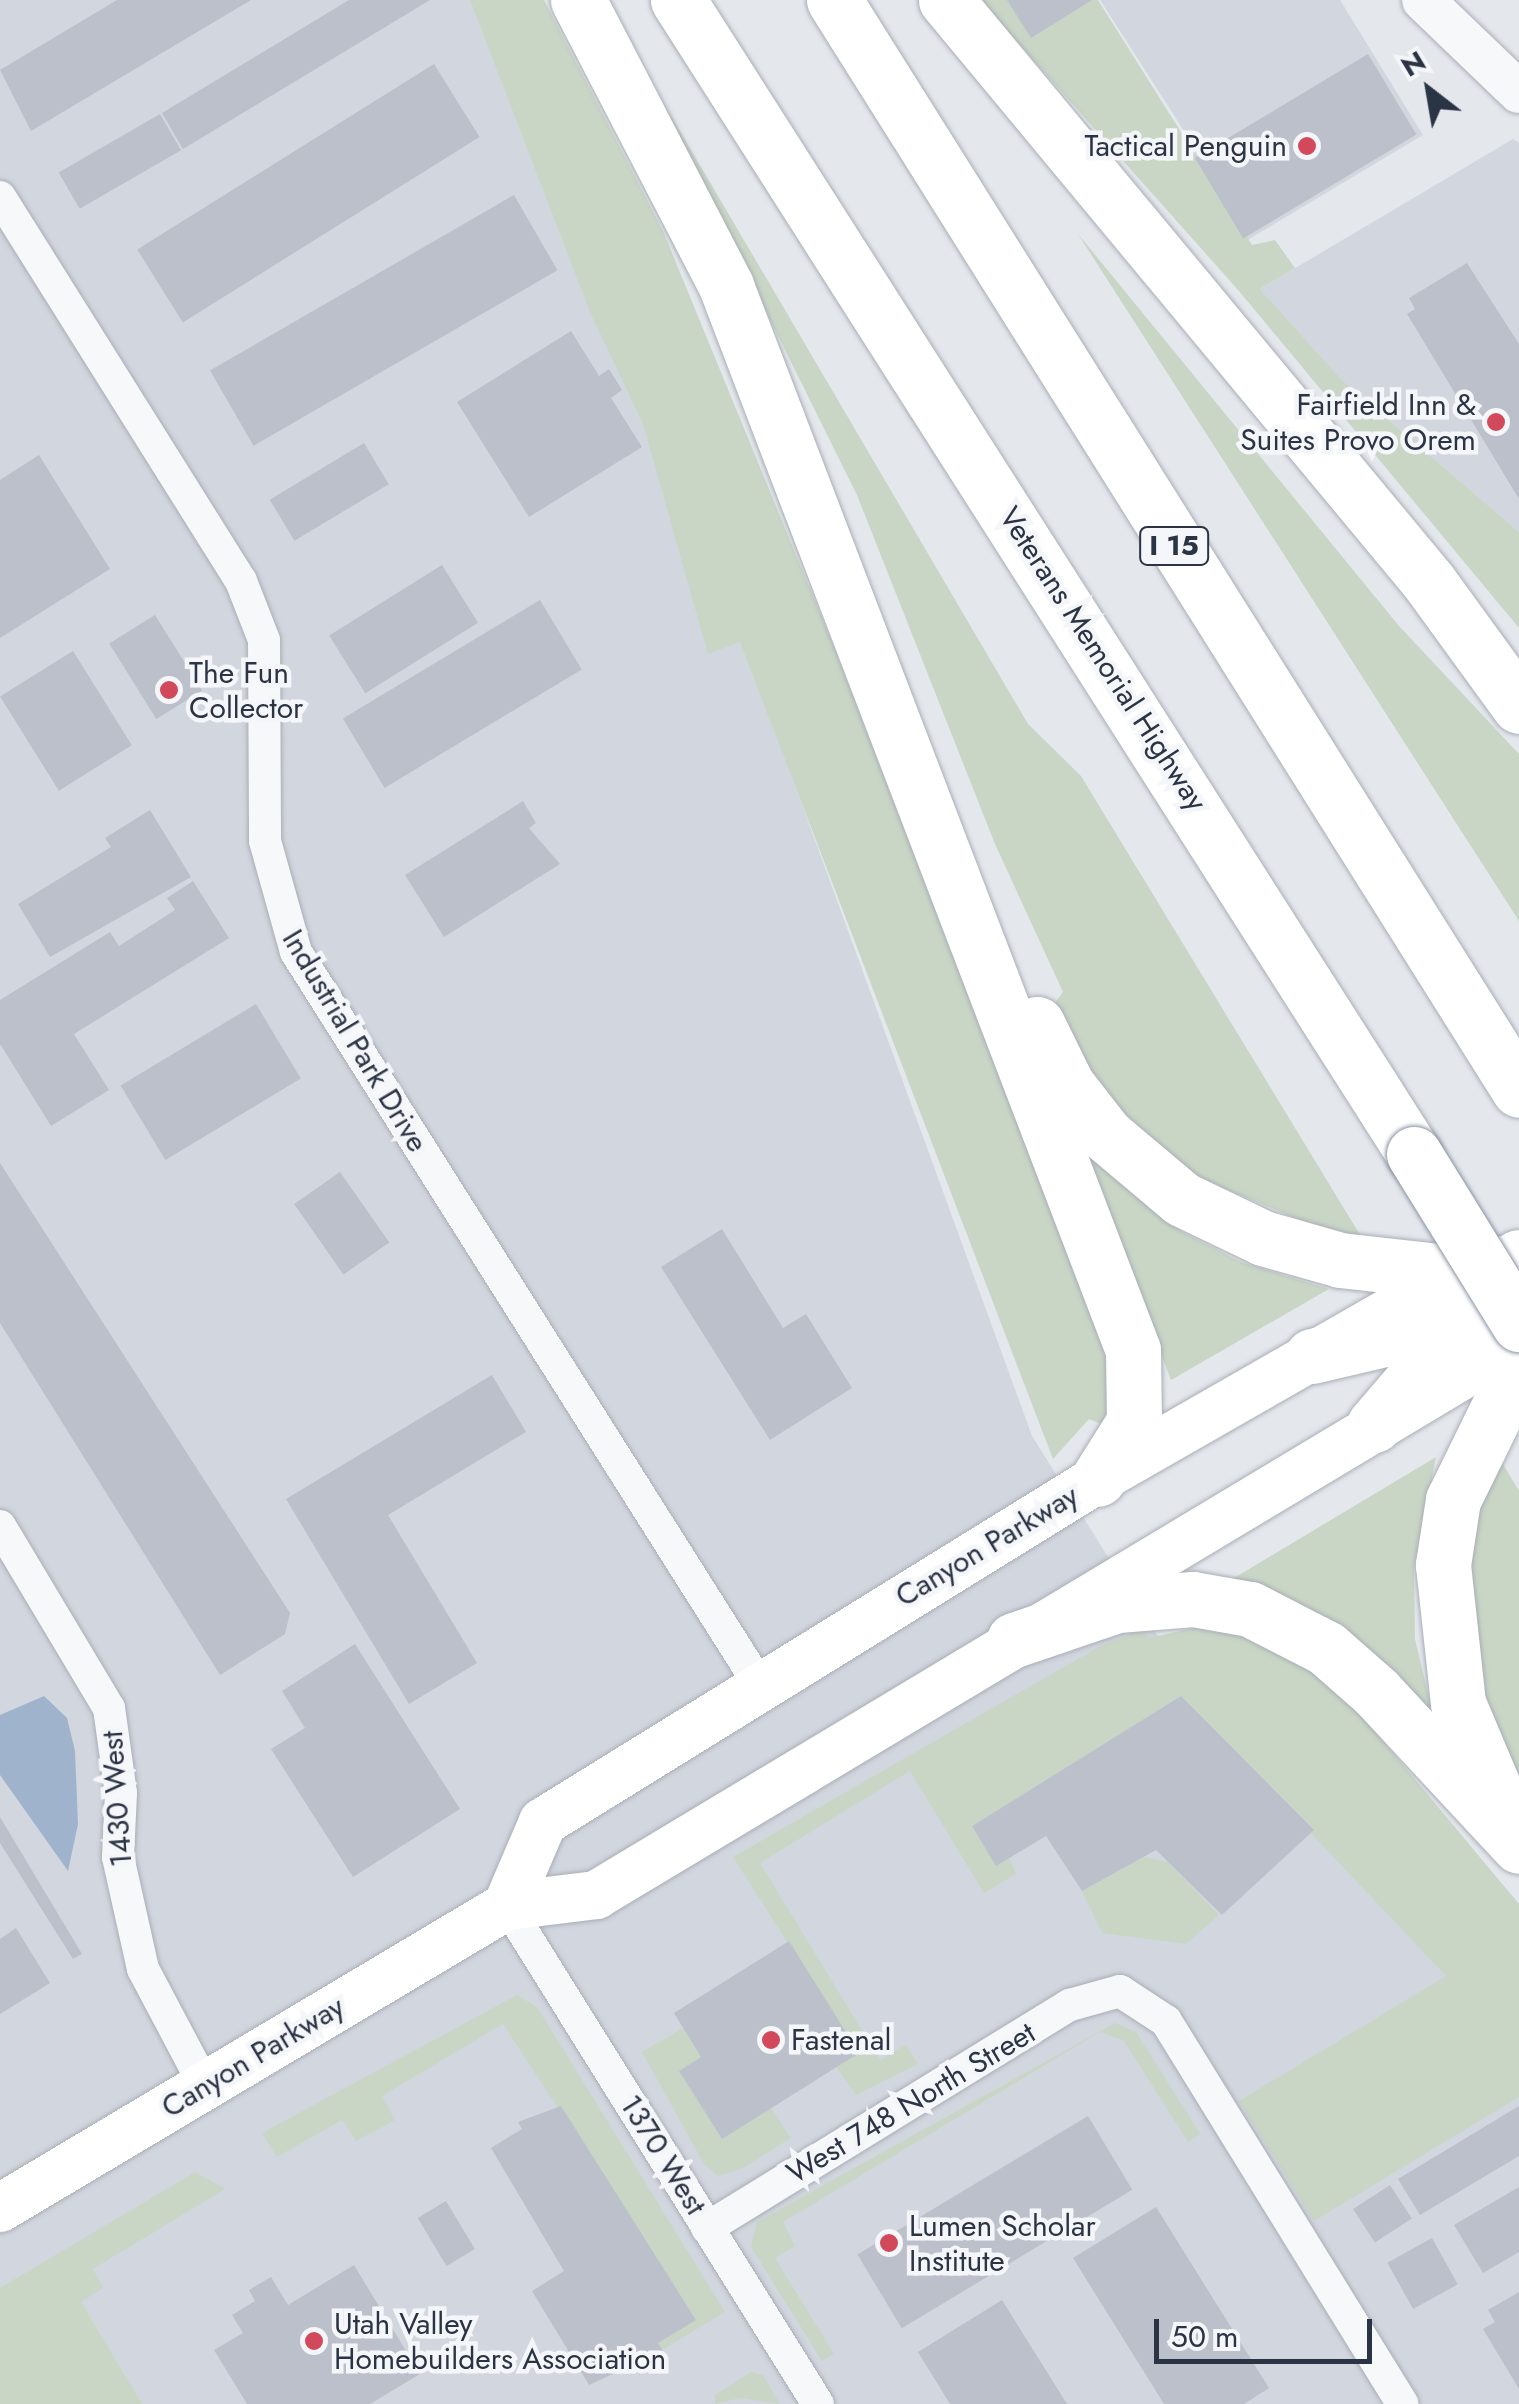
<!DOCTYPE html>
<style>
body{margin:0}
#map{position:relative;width:1519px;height:2404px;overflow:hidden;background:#e4e7ec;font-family:Jost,sans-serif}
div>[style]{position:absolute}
.built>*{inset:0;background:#d2d6de}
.green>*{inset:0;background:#c9d6c5}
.water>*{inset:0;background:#9fb4cc}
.building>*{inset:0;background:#bbc0ca;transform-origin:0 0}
.roads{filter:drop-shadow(0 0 2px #a9aeb7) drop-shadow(0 0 2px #a9aeb7)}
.minor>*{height:32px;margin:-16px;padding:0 16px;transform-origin:16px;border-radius:16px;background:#f7f8fa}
.tertiary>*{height:42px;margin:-21px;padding:0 21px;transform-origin:21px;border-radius:21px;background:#f7f8fa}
.secondary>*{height:48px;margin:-24px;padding:0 24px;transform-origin:24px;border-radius:24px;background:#fff}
.motorway>*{height:55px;margin:-27.5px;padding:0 27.5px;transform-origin:27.5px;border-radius:27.5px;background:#fff}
.bridges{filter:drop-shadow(0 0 2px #8b94a3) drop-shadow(0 0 2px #8b94a3)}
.motorway-bridge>*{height:55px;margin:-27.5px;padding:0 27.5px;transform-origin:27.5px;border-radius:27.5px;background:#fff}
.dots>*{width:28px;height:28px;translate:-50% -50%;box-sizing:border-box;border:5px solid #f4f6f9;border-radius:50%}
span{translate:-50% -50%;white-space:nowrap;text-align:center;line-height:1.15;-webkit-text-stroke:9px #f4f6f9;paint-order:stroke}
.shield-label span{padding:2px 8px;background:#f4f6f9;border:2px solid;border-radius:8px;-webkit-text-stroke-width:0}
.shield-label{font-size:28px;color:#2b3445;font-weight:700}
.poi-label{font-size:30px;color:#2b3445}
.right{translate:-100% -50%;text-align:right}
.left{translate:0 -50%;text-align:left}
.street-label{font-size:30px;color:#2b3445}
.north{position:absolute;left:1379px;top:40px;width:100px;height:100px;-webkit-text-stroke:8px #f4f6f9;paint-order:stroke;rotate:329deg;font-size:28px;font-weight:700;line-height:40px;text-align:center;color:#2b3445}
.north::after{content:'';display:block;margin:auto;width:35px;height:45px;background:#2b3445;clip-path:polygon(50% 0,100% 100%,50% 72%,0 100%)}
.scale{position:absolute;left:1154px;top:2319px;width:218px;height:45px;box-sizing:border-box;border:5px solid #2b3445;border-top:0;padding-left:12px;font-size:30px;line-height:35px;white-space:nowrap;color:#2b3445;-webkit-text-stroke:8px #f4f6f9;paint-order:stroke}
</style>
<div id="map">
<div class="built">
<i style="clip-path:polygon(0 0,509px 0,1032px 1436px,1178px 1668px,1519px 2028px,1519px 2404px,0 2404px)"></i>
<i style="clip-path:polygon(1100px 0,1340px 0,1423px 135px,1244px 242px,1190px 156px,1197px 151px)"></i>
<i style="clip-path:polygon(1513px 139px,1519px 143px,1519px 532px,1343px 381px,1260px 289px)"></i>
</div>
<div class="green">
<i style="clip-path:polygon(470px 0,544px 0,663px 231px,840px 662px,1110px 1363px,1110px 1406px,1101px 1424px,1089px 1419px,1053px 1459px,740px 642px,708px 654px,643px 424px,590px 312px)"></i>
<i style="clip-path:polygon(980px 0,1098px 0,1252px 245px,1275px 240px,1295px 268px,1260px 289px,1343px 381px,1519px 532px,1519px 628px,1239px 291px)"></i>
<i style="clip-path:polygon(657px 92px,1028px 724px,1081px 776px,1368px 1248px,1194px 1176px,1103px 1094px,1054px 1004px,1063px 992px,995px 844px,857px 495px)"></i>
<i style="clip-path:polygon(1078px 234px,1399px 626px,1519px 754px,1519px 921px)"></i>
<i style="clip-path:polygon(1081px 1146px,1182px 1232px,1241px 1262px,1329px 1289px,1171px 1380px)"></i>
<i style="clip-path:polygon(1493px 1447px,1519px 1491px,1519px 1783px,1482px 1697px,1467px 1550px)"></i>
<i style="clip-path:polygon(1436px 1457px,1414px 1567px,1415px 1639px,1437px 1731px,1209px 1593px)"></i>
<i style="clip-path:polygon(1211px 1624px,1265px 1635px,1348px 1699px,1519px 1904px,1519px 2097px,1314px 2221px,1239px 2101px,1446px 1976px,1181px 1696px,972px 1826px,996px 1866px,1009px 1858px,1016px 1874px,984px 1893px,910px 1771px,760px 1863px,880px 2060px,906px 2045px,918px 2064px,856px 2095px,836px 2067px,858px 2053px,733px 1857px,1102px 1645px,1142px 1630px,1149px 1638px)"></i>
<i style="clip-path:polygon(1144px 1857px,1168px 1862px,1219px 1915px,1186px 1944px,1102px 1933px,1082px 1891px)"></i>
<i style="clip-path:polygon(517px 1995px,537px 2007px,725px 2312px,662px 2350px,656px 2340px,694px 2317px,503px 2024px,382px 2096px,395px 2120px,356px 2141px,342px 2120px,277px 2157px,262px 2133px)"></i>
<i style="clip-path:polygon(1115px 2023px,1136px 2032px,1200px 2134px,1188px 2142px,1124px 2041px,1100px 2032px,783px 2222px,795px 2246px,775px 2258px,834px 2354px,822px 2361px,751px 2247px,757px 2222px)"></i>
<i style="clip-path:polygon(683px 2028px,701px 2057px,680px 2072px,721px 2138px,771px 2108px,791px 2138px,741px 2169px,718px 2176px,704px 2164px,642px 2052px)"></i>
<i style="clip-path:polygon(195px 2172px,225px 2189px,93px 2269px,103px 2288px,81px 2302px,142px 2404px,0 2404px,0 2288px)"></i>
<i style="clip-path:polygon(751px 2372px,763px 2375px,780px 2404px,740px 2398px,715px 2404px,715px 2395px)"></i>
</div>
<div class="water">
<i style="clip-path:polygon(44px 1696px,67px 1718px,75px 1751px,78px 1824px,68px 1871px,0 1775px,0 1715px)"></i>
</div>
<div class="building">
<i style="clip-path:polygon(117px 0,251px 0,31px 131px,0 70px)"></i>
<i style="clip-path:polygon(349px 0,430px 0,183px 149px,162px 113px)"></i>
<i style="clip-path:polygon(1007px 0,1092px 0,1031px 38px)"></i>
<i style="left:1368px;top:54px;width:94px;height:202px;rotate:59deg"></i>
<i style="left:434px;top:64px;width:86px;height:350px;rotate:58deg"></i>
<i style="left:160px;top:114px;width:42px;height:117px;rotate:60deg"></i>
<i style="left:514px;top:195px;width:87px;height:351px;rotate:60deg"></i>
<i style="clip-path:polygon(1467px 263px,1519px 344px,1519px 499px,1407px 314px,1415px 309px,1409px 298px)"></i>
<i style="clip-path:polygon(571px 331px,599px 376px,609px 369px,622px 390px,611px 398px,642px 447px,529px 517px,457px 402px)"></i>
<i style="left:364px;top:443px;width:48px;height:110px;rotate:59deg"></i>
<i style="clip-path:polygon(39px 455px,110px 569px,0 638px,0 480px)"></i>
<i style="left:442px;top:565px;width:68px;height:133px;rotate:58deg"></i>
<i style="left:540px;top:600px;width:81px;height:230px;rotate:59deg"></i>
<i style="left:155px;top:615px;width:89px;height:54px;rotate:58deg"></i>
<i style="left:73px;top:651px;width:111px;height:86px;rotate:58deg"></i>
<i style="clip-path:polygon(523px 801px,536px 823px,529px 828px,560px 864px,444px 937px,405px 875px)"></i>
<i style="clip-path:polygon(150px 810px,191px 877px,50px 957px,18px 904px,111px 847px,105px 838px)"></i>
<i style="clip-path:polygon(193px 881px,229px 938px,74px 1034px,109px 1090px,51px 1126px,0 1044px,0 1000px,110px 932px,119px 946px,175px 910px,167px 898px)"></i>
<i style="left:256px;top:1004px;width:87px;height:158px;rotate:59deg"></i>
<i style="clip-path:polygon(0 1163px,290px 1613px,285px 1634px,220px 1675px,0 1323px)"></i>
<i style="left:340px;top:1172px;width:86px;height:56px;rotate:55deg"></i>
<i style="clip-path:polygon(722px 1229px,783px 1328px,806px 1314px,852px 1388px,770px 1440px,661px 1267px)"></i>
<i style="clip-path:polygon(492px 1375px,526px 1432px,388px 1515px,477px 1663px,409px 1704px,286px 1499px)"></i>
<i style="clip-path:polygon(355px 1644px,460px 1809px,353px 1877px,271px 1749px,305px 1728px,282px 1691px)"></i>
<i style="clip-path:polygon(1181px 1696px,1314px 1830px,1222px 1915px,1156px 1850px,1082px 1891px,1046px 1836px,996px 1866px,972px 1826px)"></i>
<i style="clip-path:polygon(0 1817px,82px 1954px,73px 1959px,0 1843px)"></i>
<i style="clip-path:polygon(16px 1928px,50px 1983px,0 2014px,0 1939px)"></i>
<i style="clip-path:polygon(789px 1941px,859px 2053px,722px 2139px,679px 2071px,701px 2057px,674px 2013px)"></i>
<i style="clip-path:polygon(561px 2106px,696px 2320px,658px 2343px,663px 2351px,589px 2385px,532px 2291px,564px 2271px,491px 2148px,522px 2129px,518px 2122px)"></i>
<i style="clip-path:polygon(1519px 2106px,1519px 2156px,1420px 2215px,1398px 2179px)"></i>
<i style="left:1088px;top:2116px;width:86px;height:269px;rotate:59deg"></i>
<i style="left:1390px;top:2185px;width:40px;height:44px;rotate:57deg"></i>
<i style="clip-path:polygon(1519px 2187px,1519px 2252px,1483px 2273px,1454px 2225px)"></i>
<i style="left:446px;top:2201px;width:56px;height:33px;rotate:59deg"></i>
<i style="clip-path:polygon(1156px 2207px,1269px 2388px,1244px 2404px,1164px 2404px,1073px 2258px)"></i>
<i style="left:1432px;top:2238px;width:53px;height:51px;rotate:61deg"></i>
<i style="clip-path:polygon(354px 2265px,420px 2374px,370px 2404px,247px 2404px,214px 2350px,243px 2333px,232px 2315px,255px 2301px,249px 2290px,271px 2277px,288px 2305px)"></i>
<i style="clip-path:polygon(1519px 2292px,1519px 2389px,1483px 2329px,1495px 2322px,1488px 2310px)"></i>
<i style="clip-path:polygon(1002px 2300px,1067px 2404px,950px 2404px,918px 2352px)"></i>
</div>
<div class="roads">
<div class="minor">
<i style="left:0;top:197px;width:453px;rotate:57.9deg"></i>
<i style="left:241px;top:581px;width:63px;rotate:68.7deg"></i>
<i style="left:264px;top:640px;width:201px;rotate:89.7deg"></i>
<i style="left:265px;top:841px;width:115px;rotate:74.4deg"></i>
<i style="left:296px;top:952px;width:866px;rotate:57.69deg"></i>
<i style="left:0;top:1526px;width:212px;rotate:59.1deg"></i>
<i style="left:109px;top:1708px;width:86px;rotate:82deg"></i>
<i style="left:121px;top:1793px;width:64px;rotate:92.7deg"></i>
<i style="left:118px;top:1857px;width:115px;rotate:77.4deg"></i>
<i style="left:143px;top:1969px;width:132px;rotate:62.1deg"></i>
<i style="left:507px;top:1906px;width:587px;rotate:58.02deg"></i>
<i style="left:707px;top:2228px;width:426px;rotate:-31.6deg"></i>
<i style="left:1070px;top:2005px;width:52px;rotate:-15.6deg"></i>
<i style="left:1120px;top:1991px;width:55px;rotate:33.1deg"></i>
<i style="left:1166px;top:2021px;width:450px;rotate:58.3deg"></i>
</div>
<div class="tertiary">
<i style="left:1423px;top:0;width:133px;rotate:43.8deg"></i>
</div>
<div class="secondary">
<i style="left:507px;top:1906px;width:91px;rotate:-66.8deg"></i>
<i style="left:543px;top:1822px;width:652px;rotate:-31.72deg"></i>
<i style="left:1098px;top:1479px;width:432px;rotate:-29.8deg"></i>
<i style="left:0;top:2208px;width:590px;rotate:-30.78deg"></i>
<i style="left:507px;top:1906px;width:90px;rotate:-7deg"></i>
<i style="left:596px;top:1895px;width:1076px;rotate:-30.97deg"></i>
</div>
<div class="motorway">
<i style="left:578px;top:0;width:322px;rotate:62.6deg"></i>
<i style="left:726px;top:286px;width:1139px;rotate:69.07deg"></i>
<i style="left:1133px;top:1350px;width:72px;rotate:89.2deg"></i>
<i style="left:1134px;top:1422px;width:67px;rotate:122.3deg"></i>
<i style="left:678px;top:0;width:1369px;rotate:57.47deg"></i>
<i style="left:834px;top:0;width:1287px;rotate:57.85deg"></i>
<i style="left:946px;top:0;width:756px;rotate:50.31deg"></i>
<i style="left:1429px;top:582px;width:153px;rotate:54deg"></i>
<i style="left:1037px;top:1024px;width:68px;rotate:63.8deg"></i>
<i style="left:1067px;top:1085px;width:63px;rotate:52deg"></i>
<i style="left:1106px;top:1135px;width:99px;rotate:40.1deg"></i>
<i style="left:1182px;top:1199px;width:90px;rotate:25.7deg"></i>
<i style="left:1263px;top:1238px;width:80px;rotate:15.9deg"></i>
<i style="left:1340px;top:1260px;width:117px;rotate:6.4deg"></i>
<i style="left:1456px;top:1273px;width:64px;rotate:-11.7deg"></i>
<i style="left:1312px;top:1356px;width:156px;rotate:-13.3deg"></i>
<i style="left:1374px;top:1425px;width:221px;rotate:-49.4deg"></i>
<i style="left:1014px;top:1640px;width:109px;rotate:-18.8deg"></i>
<i style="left:1117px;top:1605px;width:76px;rotate:-4.5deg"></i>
<i style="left:1193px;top:1599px;width:58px;rotate:10deg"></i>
<i style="left:1250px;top:1609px;width:85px;rotate:27.2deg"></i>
<i style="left:1326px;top:1648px;width:67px;rotate:41.3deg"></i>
<i style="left:1376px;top:1692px;width:210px;rotate:47.1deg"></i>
<i style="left:1501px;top:1805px;width:111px;rotate:-112.9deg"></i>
<i style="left:1458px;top:1703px;width:139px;rotate:-96.2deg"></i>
<i style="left:1443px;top:1565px;width:66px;rotate:-81.3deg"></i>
<i style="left:1453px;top:1500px;width:150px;rotate:-63.9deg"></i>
</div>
</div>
<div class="bridges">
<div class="motorway-bridge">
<i style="left:1414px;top:1154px;width:200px;rotate:58.3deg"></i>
</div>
</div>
<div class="dots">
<i style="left:1307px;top:146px;background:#d1495b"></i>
<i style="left:1496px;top:422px;background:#d1495b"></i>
<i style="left:169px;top:690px;background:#d1495b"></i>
<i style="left:771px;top:2040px;background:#d1495b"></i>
<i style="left:889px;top:2243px;background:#d1495b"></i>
<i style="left:314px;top:2341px;background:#d1495b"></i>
</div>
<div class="shield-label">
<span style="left:1174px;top:546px">I 15</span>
</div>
<div class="poi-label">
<span class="right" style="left:1287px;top:146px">Tactical Penguin</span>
<span class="right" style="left:1476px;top:422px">Fairfield Inn &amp;<br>Suites Provo Orem</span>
<span class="left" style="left:189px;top:690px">The Fun<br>Collector</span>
<span class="left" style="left:791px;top:2040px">Fastenal</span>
<span class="left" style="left:909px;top:2243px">Lumen Scholar<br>Institute</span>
<span class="left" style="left:334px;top:2341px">Utah Valley<br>Homebuilders Association</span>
</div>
<div class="street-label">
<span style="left:1103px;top:659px;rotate:57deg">Veterans Memorial Highway</span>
<span style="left:355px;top:1041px;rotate:59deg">Industrial Park Drive</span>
<span style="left:987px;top:1546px;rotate:-31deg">Canyon Parkway</span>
<span style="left:117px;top:1799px;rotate:-94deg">1430 West</span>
<span style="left:253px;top:2057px;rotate:-31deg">Canyon Parkway</span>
<span style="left:911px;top:2103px;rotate:-31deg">West 748 North Street</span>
<span style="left:663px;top:2155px;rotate:58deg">1370 West</span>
</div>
<div class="north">N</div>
<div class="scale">50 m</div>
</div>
